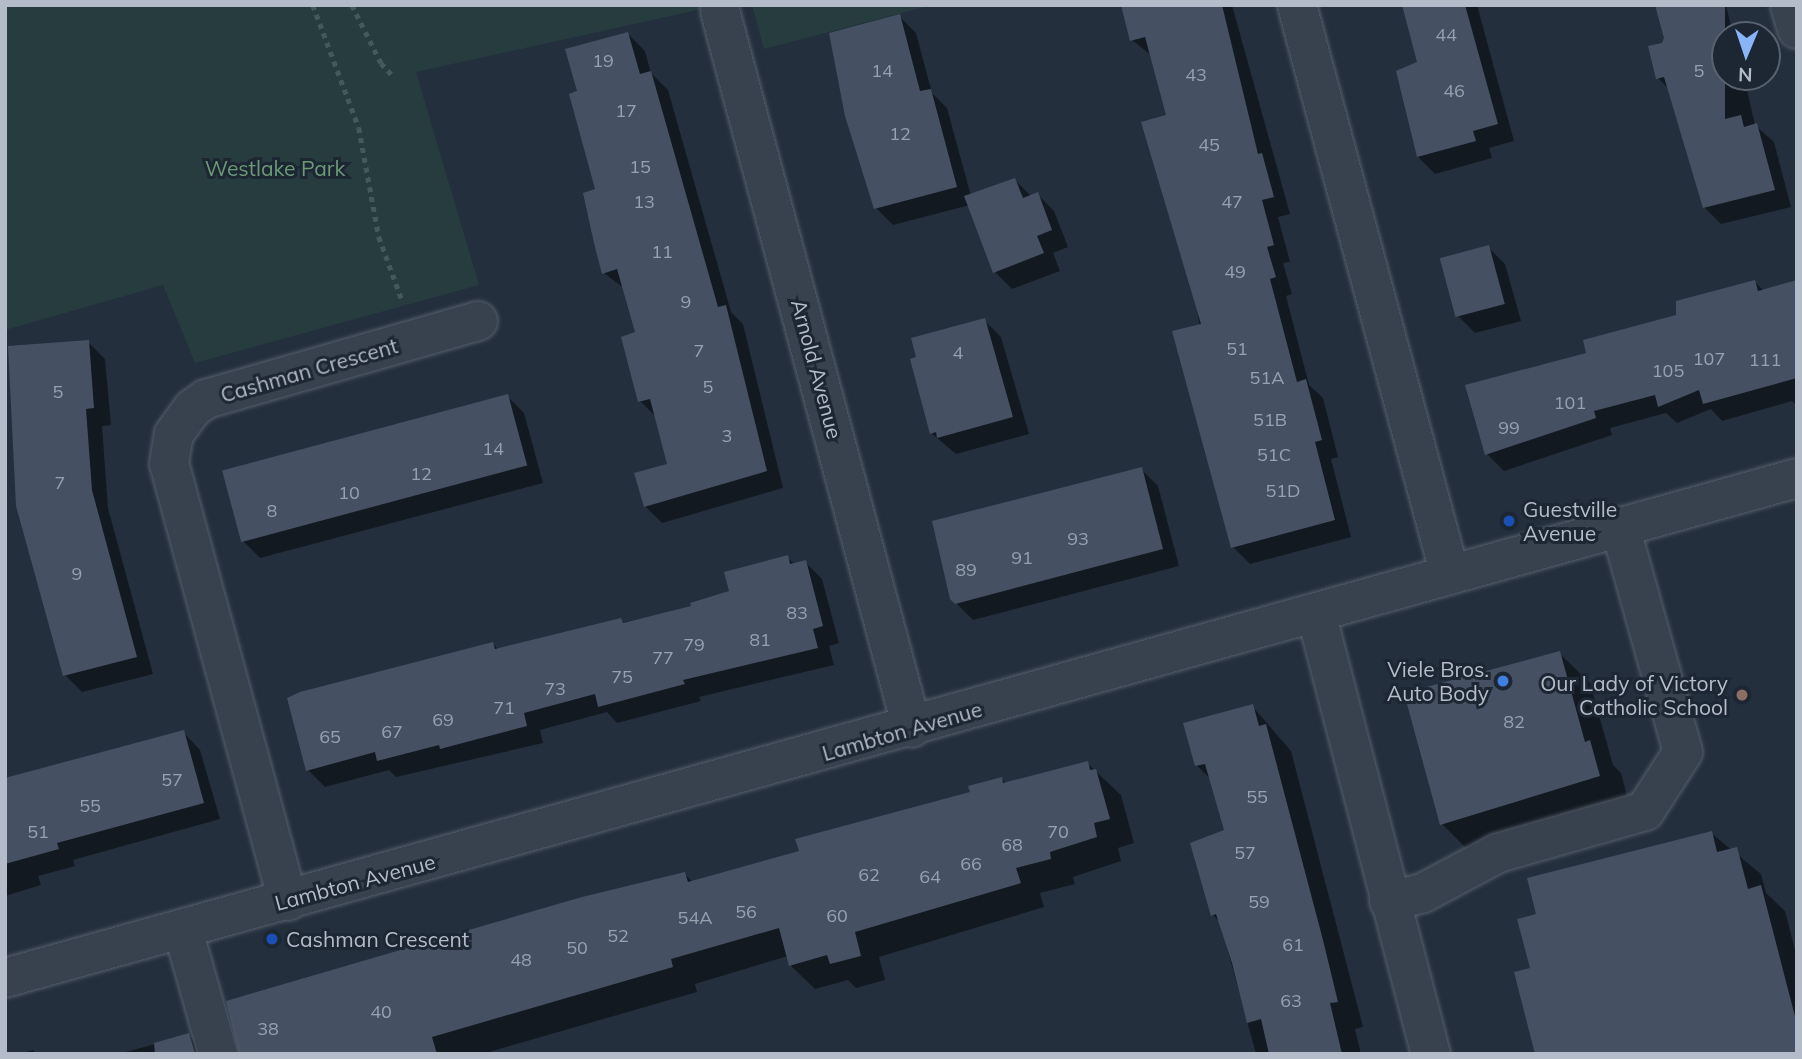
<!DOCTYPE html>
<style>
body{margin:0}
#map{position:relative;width:1802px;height:1059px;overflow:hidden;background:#242f3e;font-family:Mulish,sans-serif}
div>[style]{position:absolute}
.green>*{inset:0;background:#263c3f}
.shadow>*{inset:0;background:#0007}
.building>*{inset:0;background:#455162;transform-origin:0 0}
.path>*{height:4.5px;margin-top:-2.25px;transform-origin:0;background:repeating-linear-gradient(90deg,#44595c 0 5px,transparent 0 10px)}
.roads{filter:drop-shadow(0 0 2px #565f6c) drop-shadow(0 0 2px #565f6c)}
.minor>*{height:38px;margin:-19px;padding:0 19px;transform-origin:19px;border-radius:19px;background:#38414e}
.dots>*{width:19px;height:19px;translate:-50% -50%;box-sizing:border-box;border:4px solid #1d2633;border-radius:50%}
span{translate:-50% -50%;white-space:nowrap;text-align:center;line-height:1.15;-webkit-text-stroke:6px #1d2633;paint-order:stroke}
.number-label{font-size:18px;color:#98a1af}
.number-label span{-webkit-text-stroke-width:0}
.park-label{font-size:21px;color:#6b9a76}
.street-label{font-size:21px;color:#b4bcc9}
.poi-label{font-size:21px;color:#b4bcc9}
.left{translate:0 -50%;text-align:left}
.right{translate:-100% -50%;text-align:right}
.frame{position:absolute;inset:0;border:7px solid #b4bcc9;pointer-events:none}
.north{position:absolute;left:1711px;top:21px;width:70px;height:70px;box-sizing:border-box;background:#1d2633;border:2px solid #59626f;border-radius:50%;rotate:182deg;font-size:19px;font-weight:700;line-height:28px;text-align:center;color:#b4bcc9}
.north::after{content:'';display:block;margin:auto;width:24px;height:32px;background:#8ab4f8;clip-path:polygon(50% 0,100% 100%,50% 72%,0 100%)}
</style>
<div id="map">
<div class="green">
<i style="clip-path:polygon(5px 5px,720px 5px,416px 72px,479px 285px,195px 363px,163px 285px,5px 330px)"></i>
<i style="clip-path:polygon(752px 5px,932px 5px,764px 49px)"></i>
</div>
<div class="shadow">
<i style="clip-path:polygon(1122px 5px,1232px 5px,1290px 214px,1278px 217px,1290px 262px,1283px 263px,1292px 294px,1286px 296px,1309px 385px,1323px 398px,1338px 457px,1331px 459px,1351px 537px,1250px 564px,1233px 547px,1168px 117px,1152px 56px,1132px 40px)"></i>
<i style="clip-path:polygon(1403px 5px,1477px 5px,1514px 141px,1489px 148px,1492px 158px,1435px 174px,1418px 157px,1419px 63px)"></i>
<i style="clip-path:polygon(1657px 5px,1726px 5px,1733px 35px,1725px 35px,1725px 77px,1744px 77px,1755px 125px,1774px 142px,1791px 207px,1721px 224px,1704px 207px,1670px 90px,1658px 78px,1666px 38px)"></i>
<i style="clip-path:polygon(899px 16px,916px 33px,932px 93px,947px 108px,971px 196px,1015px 180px,1031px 196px,1037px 194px,1054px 211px,1068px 247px,1053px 253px,1060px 271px,1012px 289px,995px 272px,970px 205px,893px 225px,876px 208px)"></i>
<i style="clip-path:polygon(628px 34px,645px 51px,651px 73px,668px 90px,731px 312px,743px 324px,783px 488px,662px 523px,645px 506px,669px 465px,657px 418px,640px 401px,637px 334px,625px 289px,604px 273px,597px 190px,579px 93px)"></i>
<i style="clip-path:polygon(1488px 247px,1505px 264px,1521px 321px,1475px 333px,1458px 316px)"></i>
<i style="clip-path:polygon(1755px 282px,1764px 291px,1797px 282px,1797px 406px,1792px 401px,1722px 421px,1711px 409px,1677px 423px,1666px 413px,1610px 428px,1612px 435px,1504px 471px,1487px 454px,1588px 354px)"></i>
<i style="clip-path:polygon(984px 320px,1001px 337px,1029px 434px,956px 454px,931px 433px)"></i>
<i style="clip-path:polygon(88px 342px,105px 359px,111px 425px,102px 426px,108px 508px,153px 674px,82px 692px,65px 675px)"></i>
<i style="clip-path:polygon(507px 396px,524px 413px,543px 483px,260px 558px,243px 541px)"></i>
<i style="clip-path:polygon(1141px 469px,1158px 486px,1179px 566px,973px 620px,956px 603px)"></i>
<i style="clip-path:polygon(787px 557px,795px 565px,805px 562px,822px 579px,839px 643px,829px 646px,834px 665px,699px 697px,701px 701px,617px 723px,607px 712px,540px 730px,543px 743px,396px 777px,389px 770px,325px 787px,308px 770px,493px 644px,499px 650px,693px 607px,731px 592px)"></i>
<i style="clip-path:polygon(1559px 653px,1590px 683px,1613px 765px,1621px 773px,1630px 807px,1473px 855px,1442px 824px)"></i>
<i style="clip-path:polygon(1252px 706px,1291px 751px,1363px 1027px,1355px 1029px,1361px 1054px,1256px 1054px,1220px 922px,1213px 915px,1226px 831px,1212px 780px,1197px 766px)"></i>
<i style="clip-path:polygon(183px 732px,200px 750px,220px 819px,73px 860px,75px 866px,38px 876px,41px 885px,5px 896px,5px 791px)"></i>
<i style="clip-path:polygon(1087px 763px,1121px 795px,1134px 843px,1118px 848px,1121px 861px,1073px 877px,1075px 884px,1040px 893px,1044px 907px,879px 957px,885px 980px,856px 988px,848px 980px,815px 989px,790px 965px,788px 956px,695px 984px,697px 992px,482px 1054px,240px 1054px,685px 874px,693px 883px,801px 852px,972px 793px,1001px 778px,1007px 784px)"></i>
<i style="clip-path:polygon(1711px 833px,1761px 874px,1766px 893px,1785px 911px,1797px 958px,1797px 1054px,1532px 969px,1538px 915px)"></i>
<i style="clip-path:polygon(189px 1035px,207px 1054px,118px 1054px)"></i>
<i style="clip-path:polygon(33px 1050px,36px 1054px,19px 1054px)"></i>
</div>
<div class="building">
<i style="clip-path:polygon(1121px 5px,1222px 5px,1258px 154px,1262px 153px,1274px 197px,1262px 200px,1274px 245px,1267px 247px,1276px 277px,1270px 279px,1297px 382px,1306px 379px,1322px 440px,1315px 442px,1335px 520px,1231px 548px,1172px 331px,1201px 324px,1141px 122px,1166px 115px,1145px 37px,1130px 41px)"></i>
<i style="clip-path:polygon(1402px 5px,1465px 5px,1498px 124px,1473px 131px,1476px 141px,1417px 157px,1396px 71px,1417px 62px)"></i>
<i style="clip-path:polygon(1655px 5px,1725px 5px,1725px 119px,1741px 115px,1744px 127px,1757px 123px,1775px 190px,1703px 208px,1664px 77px,1656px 79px,1648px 46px,1662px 43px,1664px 38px)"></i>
<i style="clip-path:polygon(900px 14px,920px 91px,931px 89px,957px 187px,874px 209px,845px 116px,829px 33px)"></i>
<i style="clip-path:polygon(628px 32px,640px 74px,651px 71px,718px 307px,726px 305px,767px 471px,644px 507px,634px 473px,667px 464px,650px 399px,638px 402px,621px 337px,635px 332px,617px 269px,602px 274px,594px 243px,583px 193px,595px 189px,569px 94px,577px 91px,565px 49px)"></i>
<i style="clip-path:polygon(1015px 178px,1023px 198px,1038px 192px,1052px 230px,1037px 236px,1044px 253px,993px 273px,964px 196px)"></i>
<i style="left:1489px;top:245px;width:61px;height:51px;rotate:75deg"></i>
<i style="clip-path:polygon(1755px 280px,1758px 291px,1797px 280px,1797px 378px,1703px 404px,1699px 390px,1658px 407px,1655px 395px,1594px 411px,1596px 418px,1485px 455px,1465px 385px,1586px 353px,1583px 340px,1676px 315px,1676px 301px)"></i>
<i style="clip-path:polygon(985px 318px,1013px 417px,937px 438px,936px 432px,930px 434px,910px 359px,916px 357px,911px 338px)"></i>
<i style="clip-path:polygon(89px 340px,94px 408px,86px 409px,92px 490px,137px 657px,63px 676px,16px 506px,8px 346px)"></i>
<i style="left:508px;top:394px;width:74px;height:296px;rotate:75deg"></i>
<i style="clip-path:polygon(1142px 467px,1163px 549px,955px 604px,950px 599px,932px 521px)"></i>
<i style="clip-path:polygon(788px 555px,790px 564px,806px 560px,823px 626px,813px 629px,818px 648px,683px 680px,685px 684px,598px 707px,595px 694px,524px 713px,527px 726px,440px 749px,439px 745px,377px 761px,375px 752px,306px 771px,287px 698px,300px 692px,493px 642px,495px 649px,621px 618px,623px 623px,691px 606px,690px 603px,729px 591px,724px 572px)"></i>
<i style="clip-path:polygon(1560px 651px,1585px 742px,1590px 740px,1600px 776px,1440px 825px,1404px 693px)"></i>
<i style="clip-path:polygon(1253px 704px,1259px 726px,1266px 724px,1323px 940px,1338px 1002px,1330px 1003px,1342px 1054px,1269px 1054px,1261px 1019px,1247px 1023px,1232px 963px,1216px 914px,1211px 916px,1190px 843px,1224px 830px,1205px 764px,1195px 766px,1183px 723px)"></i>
<i style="clip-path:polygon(184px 730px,204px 803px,57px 843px,59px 849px,5px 864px,5px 778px)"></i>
<i style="clip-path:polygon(1088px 761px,1090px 770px,1096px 769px,1110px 819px,1094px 823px,1097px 837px,1050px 852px,1051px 859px,1016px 868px,1021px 883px,855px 932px,861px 956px,830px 964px,827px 955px,789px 966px,779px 928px,671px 959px,673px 967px,432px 1037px,437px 1054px,239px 1054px,226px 1001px,582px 897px,685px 872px,688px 882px,799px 851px,795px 839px,970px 792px,968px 786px,1002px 777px,1003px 783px)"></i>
<i style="clip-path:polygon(1712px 831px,1717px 852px,1737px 847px,1748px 889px,1761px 885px,1797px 1024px,1797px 1054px,1535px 1054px,1514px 972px,1530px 968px,1517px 919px,1536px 914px,1527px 878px)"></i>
<i style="clip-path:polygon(189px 1033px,195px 1054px,155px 1054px,154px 1043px)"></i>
</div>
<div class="path">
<i style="left:313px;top:5px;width:131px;rotate:69.5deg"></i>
<i style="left:359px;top:128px;width:111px;rotate:79.6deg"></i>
<i style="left:379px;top:237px;width:67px;rotate:69.9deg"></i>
<i style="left:352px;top:5px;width:65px;rotate:63.4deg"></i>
<i style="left:381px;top:63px;width:19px;rotate:47deg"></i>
</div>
<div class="roads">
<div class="minor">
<i style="left:1297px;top:5px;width:590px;rotate:74.97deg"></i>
<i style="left:1790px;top:5px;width:25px;rotate:74deg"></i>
<i style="left:720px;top:11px;width:742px;rotate:75.01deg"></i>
<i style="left:1316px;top:613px;width:456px;rotate:75.4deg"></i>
<i style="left:288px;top:901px;width:453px;rotate:-105.2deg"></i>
<i style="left:169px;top:464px;width:30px;rotate:-81deg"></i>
<i style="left:174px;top:434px;width:32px;rotate:-54deg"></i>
<i style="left:193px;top:408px;width:16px;rotate:-35deg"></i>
<i style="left:206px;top:399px;width:283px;rotate:-16deg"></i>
<i style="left:1389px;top:901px;width:35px;rotate:-13deg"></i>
<i style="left:1423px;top:893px;width:85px;rotate:-28.1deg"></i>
<i style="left:1498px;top:853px;width:153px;rotate:-15.9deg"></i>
<i style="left:1645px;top:811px;width:70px;rotate:-57.2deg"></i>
<i style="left:1683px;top:752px;width:234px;rotate:-105.6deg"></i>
<i style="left:183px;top:930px;width:129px;rotate:74.2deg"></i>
<i style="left:5px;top:978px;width:1860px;rotate:-15.59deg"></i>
</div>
</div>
<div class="dots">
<i style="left:1509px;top:521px;background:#1a4fb4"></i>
<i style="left:1503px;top:681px;background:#3f7fe0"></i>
<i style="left:1742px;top:695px;background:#8d6e63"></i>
<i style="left:272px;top:939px;background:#1a4fb4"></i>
</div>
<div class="number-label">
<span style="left:1446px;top:35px">44</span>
<span style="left:603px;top:61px">19</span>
<span style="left:882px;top:71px">14</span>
<span style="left:1699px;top:71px">5</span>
<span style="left:1196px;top:75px">43</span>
<span style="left:1454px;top:91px">46</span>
<span style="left:626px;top:111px">17</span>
<span style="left:900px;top:134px">12</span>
<span style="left:1209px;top:145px">45</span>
<span style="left:640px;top:167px">15</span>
<span style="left:644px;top:202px">13</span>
<span style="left:1232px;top:202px">47</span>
<span style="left:662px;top:252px">11</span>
<span style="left:1235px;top:272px">49</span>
<span style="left:686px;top:302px">9</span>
<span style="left:1237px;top:349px">51</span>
<span style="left:699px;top:351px">7</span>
<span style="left:958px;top:353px">4</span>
<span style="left:1709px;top:359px">107</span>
<span style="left:1765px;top:360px">111</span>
<span style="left:1668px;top:371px">105</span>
<span style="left:1267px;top:378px">51A</span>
<span style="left:708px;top:387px">5</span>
<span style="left:58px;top:392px">5</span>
<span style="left:1570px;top:403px">101</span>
<span style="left:1270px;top:420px">51B</span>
<span style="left:1509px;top:428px">99</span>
<span style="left:727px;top:436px">3</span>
<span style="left:493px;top:449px">14</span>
<span style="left:1274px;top:455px">51C</span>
<span style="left:421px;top:474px">12</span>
<span style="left:60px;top:483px">7</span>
<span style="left:1283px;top:491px">51D</span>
<span style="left:349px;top:493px">10</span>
<span style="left:272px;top:511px">8</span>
<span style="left:1078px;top:539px">93</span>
<span style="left:1022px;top:558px">91</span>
<span style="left:966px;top:570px">89</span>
<span style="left:77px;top:574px">9</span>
<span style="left:797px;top:613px">83</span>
<span style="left:760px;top:640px">81</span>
<span style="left:694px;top:645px">79</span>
<span style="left:663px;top:658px">77</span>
<span style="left:622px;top:677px">75</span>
<span style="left:555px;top:689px">73</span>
<span style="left:504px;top:708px">71</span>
<span style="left:443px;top:720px">69</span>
<span style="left:1514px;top:722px">82</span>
<span style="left:392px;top:732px">67</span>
<span style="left:330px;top:737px">65</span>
<span style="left:172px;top:780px">57</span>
<span style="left:1257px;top:797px">55</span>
<span style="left:90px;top:806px">55</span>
<span style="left:38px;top:832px">51</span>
<span style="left:1058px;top:832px">70</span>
<span style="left:1012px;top:845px">68</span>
<span style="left:1245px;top:853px">57</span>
<span style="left:971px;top:864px">66</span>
<span style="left:869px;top:875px">62</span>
<span style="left:930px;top:877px">64</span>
<span style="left:1259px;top:902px">59</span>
<span style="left:746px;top:912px">56</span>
<span style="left:837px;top:916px">60</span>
<span style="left:695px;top:918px">54A</span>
<span style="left:618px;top:936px">52</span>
<span style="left:1293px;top:945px">61</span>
<span style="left:577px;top:948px">50</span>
<span style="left:521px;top:960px">48</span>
<span style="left:1291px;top:1001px">63</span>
<span style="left:381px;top:1012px">40</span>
<span style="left:268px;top:1029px">38</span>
</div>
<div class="park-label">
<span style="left:275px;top:168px">Westlake Park</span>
</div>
<div class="street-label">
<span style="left:817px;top:369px;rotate:75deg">Arnold Avenue</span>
<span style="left:309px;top:370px;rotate:-16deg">Cashman Crescent</span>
<span style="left:902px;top:731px;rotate:-16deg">Lambton Avenue</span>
<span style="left:355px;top:882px;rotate:-15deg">Lambton Avenue</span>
</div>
<div class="poi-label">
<span class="left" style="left:1523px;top:521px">Guestville<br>Avenue</span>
<span class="right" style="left:1489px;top:681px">Viele Bros.<br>Auto Body</span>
<span class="right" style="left:1728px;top:695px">Our Lady of Victory<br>Catholic School</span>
<span class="left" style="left:286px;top:939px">Cashman Crescent</span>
</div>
<div class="frame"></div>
<div class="north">N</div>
</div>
